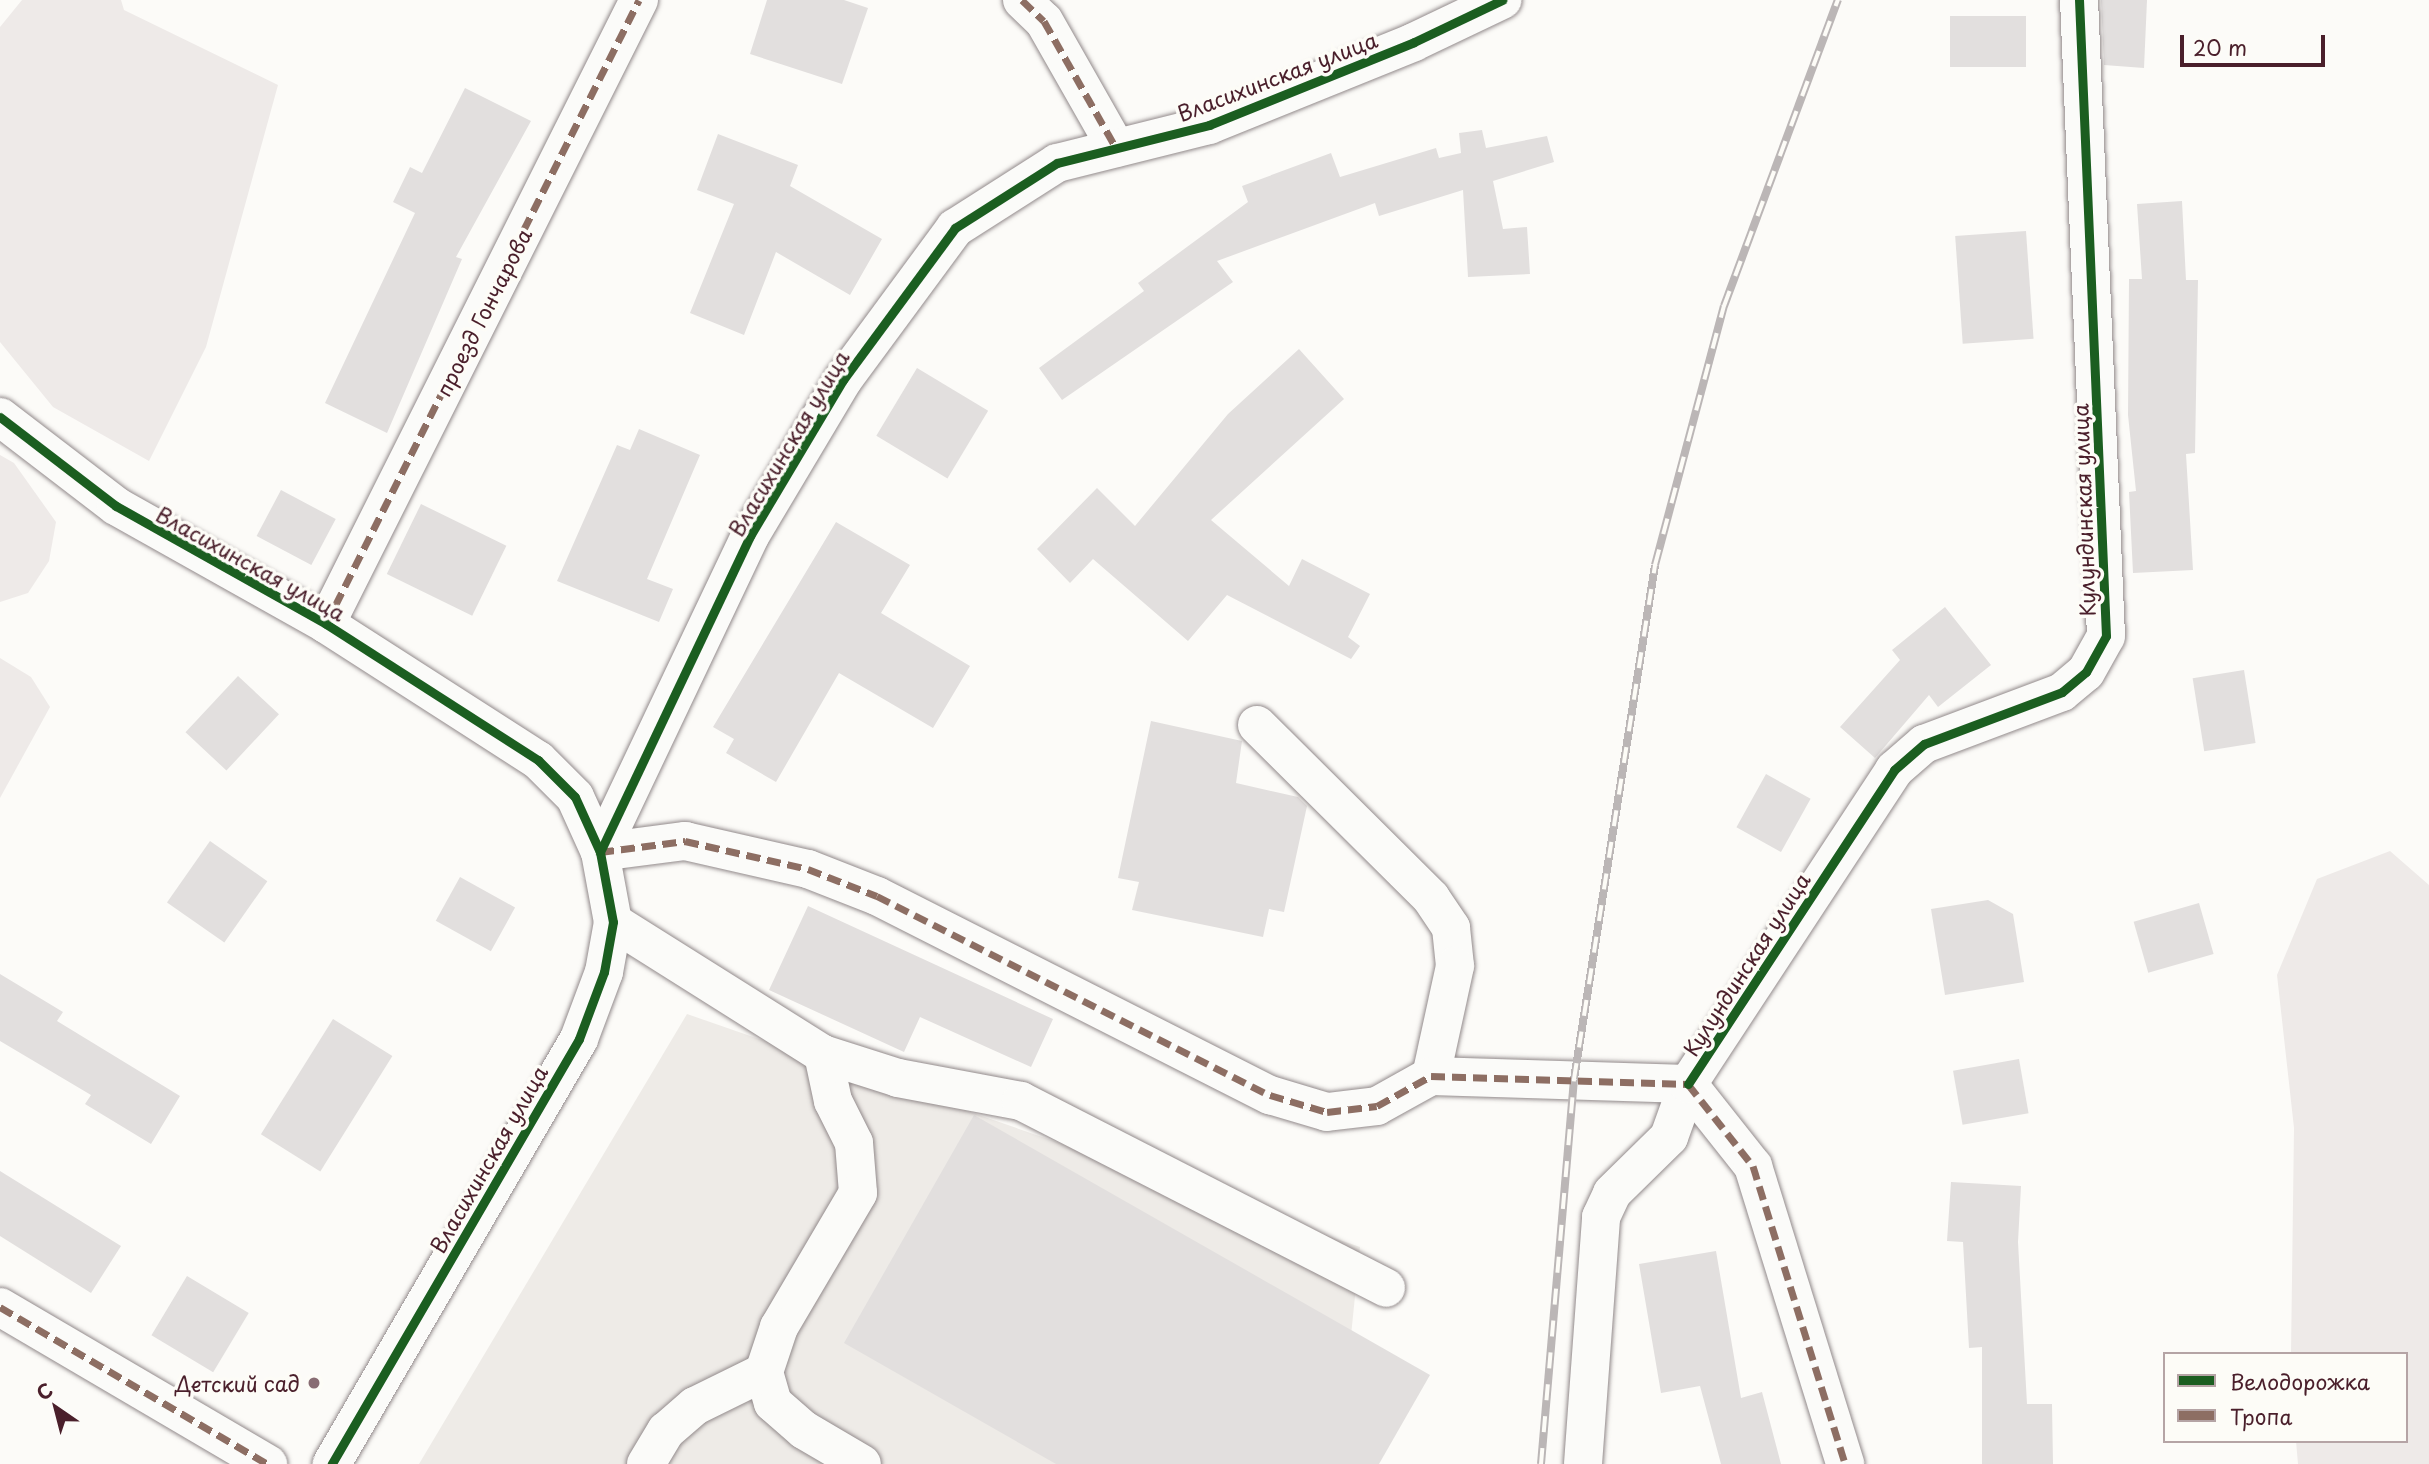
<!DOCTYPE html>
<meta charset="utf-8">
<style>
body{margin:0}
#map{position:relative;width:2429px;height:1464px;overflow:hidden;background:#fcfbf8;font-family:"Playpen Sans",sans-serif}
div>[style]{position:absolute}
.built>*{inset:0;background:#eeebe7}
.green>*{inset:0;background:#eeeae8}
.building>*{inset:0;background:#e2dfde;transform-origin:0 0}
.roads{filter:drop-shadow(0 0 2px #928a8b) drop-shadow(0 0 2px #928a8b)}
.minor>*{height:38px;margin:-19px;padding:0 19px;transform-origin:19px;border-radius:19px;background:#fbfbf9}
.rail>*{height:8px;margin-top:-4px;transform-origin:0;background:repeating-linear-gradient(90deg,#fdfcf7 0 16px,#bbb6b6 0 32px);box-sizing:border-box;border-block:2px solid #bbb6b6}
.quiet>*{height:7px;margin-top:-3.5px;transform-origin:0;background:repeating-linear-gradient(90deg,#8d6e63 0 14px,transparent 0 21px)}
.cycleway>*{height:9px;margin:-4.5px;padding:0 4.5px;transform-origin:4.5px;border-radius:4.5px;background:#1b5e20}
.dots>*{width:19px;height:19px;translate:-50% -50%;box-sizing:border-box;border:4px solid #fdfcf7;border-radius:50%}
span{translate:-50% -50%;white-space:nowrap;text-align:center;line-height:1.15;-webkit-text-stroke:7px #fdfcf7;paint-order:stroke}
.street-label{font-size:21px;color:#4a1f2b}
.poi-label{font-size:21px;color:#4a1f2b}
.right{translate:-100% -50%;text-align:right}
.legend{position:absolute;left:2163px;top:1352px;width:245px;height:91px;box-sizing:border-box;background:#fdfcf7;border:2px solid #b5a4a5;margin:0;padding:9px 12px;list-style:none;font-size:21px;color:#4a1f2b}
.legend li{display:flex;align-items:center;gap:14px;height:35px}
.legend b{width:35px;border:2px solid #b5a4a5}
.north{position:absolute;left:21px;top:1373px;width:70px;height:70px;-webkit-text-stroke:5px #fdfcf7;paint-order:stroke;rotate:325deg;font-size:19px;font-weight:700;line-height:28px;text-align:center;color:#4a1f2b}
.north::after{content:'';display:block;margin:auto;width:24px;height:32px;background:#4a1f2b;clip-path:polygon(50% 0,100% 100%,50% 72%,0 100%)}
.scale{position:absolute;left:2180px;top:35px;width:145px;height:32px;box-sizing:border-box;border:4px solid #4a1f2b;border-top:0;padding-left:9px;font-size:21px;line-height:24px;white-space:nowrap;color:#4a1f2b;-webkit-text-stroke:5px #fdfcf7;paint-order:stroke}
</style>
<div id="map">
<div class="built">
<i style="clip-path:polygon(687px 1014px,1360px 1247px,1338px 1464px,419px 1464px)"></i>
</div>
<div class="green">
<i style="clip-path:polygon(22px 0,121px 0,124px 10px,278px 85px,206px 347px,149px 461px,53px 407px,0 342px,0 27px)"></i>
<i style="clip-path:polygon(0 455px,14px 463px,56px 522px,49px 561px,28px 593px,0 602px)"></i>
<i style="clip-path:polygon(0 658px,31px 677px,50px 707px,0 798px)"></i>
<i style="clip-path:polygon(2390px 851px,2429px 885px,2429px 1464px,2298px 1464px,2296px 1441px,2406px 1441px,2406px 1354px,2291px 1354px,2294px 1128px,2277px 975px,2317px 879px)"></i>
</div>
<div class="building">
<i style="clip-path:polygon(767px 0,844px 0,868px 8px,842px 84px,750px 54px)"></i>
<i style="clip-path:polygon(2101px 0,2147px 0,2144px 68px,2104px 65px)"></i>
<i style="left:1950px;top:16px;width:76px;height:51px"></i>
<i style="clip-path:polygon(465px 88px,531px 121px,456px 257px,462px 259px,387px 433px,325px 403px,415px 213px,393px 202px,410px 167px,422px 173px)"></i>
<i style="clip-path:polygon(1482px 130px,1486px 148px,1547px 136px,1554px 162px,1493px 181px,1503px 229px,1527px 227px,1530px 274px,1468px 277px,1463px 190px,1379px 216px,1375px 203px,1217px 261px,1233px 282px,1062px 400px,1039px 368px,1144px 291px,1138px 283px,1248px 202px,1242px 186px,1331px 153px,1340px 177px,1436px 148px,1439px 158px,1461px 153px,1459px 133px)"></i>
<i style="clip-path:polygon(718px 134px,798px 165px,790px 186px,882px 239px,850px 295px,776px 252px,744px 335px,690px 313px,734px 204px,697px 190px)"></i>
<i style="clip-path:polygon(2182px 201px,2186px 280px,2198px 280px,2195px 453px,2186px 454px,2193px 570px,2133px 573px,2129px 492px,2136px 491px,2128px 415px,2129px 279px,2142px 279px,2137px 204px)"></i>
<i style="left:2026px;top:231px;width:108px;height:71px;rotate:86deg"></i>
<i style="clip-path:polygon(1299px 349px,1344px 399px,1211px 520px,1289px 586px,1302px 559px,1370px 594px,1348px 637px,1360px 646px,1351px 659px,1227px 595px,1188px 641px,1093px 559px,1070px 583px,1037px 549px,1097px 488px,1135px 526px,1228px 414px)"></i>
<i style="left:917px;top:368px;width:83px;height:79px;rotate:31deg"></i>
<i style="clip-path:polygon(639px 429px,700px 455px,647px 579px,673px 589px,659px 622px,557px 581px,617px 445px,630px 450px)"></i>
<i style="left:281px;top:490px;width:62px;height:52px;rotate:28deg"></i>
<i style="left:421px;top:504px;width:95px;height:78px;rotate:26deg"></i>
<i style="clip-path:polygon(836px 522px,910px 565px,881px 613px,970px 666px,933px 728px,839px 673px,776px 782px,726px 753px,734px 739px,713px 727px)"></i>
<i style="clip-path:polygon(1945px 607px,1991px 665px,1938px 707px,1929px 695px,1875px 758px,1840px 727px,1900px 660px,1892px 650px)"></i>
<i style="left:2244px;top:670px;width:74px;height:52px;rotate:81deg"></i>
<i style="left:238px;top:676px;width:56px;height:77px;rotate:43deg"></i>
<i style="clip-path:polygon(1151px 721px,1242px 741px,1236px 783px,1298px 797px,1307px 806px,1284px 912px,1269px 909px,1263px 937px,1132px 910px,1139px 882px,1118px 878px)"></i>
<i style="left:1766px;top:774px;width:51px;height:61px;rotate:29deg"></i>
<i style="left:210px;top:841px;width:70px;height:75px;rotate:35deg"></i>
<i style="left:460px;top:877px;width:63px;height:50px;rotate:29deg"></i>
<i style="clip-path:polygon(1988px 900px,2013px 914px,2024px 982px,1945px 995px,1931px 909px)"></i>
<i style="left:2199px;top:903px;width:53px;height:68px;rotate:74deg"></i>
<i style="clip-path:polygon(808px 906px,1053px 1019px,1031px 1067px,920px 1017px,904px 1052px,769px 990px)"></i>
<i style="clip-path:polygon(0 974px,63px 1012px,57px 1021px,180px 1096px,151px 1144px,85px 1104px,91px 1095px,0 1041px)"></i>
<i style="left:333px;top:1019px;width:70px;height:136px;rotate:32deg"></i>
<i style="left:2019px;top:1059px;width:55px;height:67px;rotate:80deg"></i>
<i style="clip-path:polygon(974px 1115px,1430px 1375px,1379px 1464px,1056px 1464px,844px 1343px)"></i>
<i style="clip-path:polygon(0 1171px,121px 1246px,91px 1293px,0 1236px)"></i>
<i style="clip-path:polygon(1951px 1182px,2021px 1186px,2018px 1242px,2027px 1404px,2052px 1404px,2053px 1464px,1982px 1464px,1982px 1347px,1969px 1348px,1963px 1242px,1947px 1241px)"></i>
<i style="clip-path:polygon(1716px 1251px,1741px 1398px,1762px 1392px,1781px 1464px,1721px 1464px,1700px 1386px,1661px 1393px,1639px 1264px)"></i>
<i style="left:187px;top:1276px;width:72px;height:69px;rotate:31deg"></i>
</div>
<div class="roads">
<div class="minor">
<i style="left:1022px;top:0;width:30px;rotate:44deg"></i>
<i style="left:1044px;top:21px;width:146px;rotate:60.4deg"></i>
<i style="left:0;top:417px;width:146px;rotate:37.5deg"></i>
<i style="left:116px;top:506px;width:241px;rotate:29.3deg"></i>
<i style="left:326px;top:624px;width:252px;rotate:32.7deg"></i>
<i style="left:538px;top:760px;width:52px;rotate:45deg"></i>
<i style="left:575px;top:797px;width:60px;rotate:65.6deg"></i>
<i style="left:600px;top:852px;width:71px;rotate:79.5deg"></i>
<i style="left:613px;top:922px;width:51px;rotate:100.2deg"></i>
<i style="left:604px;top:972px;width:72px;rotate:110.5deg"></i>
<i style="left:579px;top:1039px;width:492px;rotate:120.2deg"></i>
<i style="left:326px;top:624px;width:698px;rotate:-63.36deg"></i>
<i style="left:1257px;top:725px;width:245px;rotate:44.8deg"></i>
<i style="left:1431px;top:898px;width:36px;rotate:56deg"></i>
<i style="left:1451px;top:928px;width:38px;rotate:84deg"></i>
<i style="left:1455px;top:966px;width:113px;rotate:102.3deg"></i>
<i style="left:600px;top:852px;width:350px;rotate:-64.6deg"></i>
<i style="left:750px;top:536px;width:182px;rotate:-59.2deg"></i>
<i style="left:843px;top:380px;width:189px;rotate:-53.6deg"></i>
<i style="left:955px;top:228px;width:121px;rotate:-32.5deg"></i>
<i style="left:1057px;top:163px;width:157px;rotate:-14deg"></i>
<i style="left:1209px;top:125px;width:221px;rotate:-22deg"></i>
<i style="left:1414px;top:42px;width:98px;rotate:-25.5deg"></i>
<i style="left:600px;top:852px;width:86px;rotate:-7.4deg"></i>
<i style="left:685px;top:841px;width:126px;rotate:12.8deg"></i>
<i style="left:808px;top:869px;width:74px;rotate:21.4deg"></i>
<i style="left:877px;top:896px;width:441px;rotate:26.9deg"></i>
<i style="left:1270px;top:1095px;width:59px;rotate:16.6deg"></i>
<i style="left:1327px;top:1112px;width:50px;rotate:-6.8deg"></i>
<i style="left:1377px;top:1106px;width:62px;rotate:-29.1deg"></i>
<i style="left:1431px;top:1076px;width:257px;rotate:1.8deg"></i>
<i style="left:613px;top:922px;width:248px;rotate:32.2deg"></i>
<i style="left:823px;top:1054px;width:48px;rotate:78deg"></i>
<i style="left:833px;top:1101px;width:47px;rotate:63.4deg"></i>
<i style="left:854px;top:1143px;width:50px;rotate:85.4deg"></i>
<i style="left:858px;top:1193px;width:156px;rotate:120.5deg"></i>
<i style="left:779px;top:1327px;width:47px;rotate:108.4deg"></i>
<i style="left:764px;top:1372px;width:32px;rotate:74deg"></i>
<i style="left:773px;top:1403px;width:41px;rotate:41.1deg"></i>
<i style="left:804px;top:1430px;width:67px;rotate:30.4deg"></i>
<i style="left:823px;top:1054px;width:79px;rotate:17.7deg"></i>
<i style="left:898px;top:1078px;width:125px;rotate:10.6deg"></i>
<i style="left:1021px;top:1101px;width:410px;rotate:27.1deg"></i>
<i style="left:1688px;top:1084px;width:105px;rotate:51.6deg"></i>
<i style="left:1753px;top:1166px;width:312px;rotate:72.8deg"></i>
<i style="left:0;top:1307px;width:311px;rotate:30.4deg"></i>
<i style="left:646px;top:1464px;width:39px;rotate:-59deg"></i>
<i style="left:666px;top:1431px;width:38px;rotate:-41deg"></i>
<i style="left:695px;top:1406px;width:77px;rotate:-26.2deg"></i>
<i style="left:1583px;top:1464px;width:248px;rotate:-85.8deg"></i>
<i style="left:1601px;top:1217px;width:26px;rotate:-65deg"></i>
<i style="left:1612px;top:1193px;width:80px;rotate:-44.5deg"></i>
<i style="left:1669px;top:1137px;width:56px;rotate:-70.3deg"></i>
<i style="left:1688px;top:1084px;width:376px;rotate:-56.7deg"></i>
<i style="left:1894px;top:770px;width:40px;rotate:-41deg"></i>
<i style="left:1924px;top:744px;width:147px;rotate:-20.6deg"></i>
<i style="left:2062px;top:692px;width:31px;rotate:-40deg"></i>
<i style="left:2086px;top:672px;width:41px;rotate:-60.9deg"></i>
<i style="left:2106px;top:636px;width:637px;rotate:-92.43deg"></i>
</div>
</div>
<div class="rail">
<i style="left:1541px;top:1464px;width:386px;rotate:-85.1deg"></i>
<i style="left:1574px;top:1079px;width:520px;rotate:-81.04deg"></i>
<i style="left:1655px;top:565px;width:268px;rotate:-75.1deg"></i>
<i style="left:1724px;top:306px;width:327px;rotate:-69.6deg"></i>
</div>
<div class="quiet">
<i style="left:1022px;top:0;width:30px;rotate:44deg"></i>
<i style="left:1044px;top:21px;width:146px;rotate:60.4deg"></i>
<i style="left:326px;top:624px;width:698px;rotate:-63.36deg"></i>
<i style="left:600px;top:852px;width:86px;rotate:-7.4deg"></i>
<i style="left:685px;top:841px;width:126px;rotate:12.8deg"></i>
<i style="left:808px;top:869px;width:74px;rotate:21.4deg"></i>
<i style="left:877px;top:896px;width:441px;rotate:26.9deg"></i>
<i style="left:1270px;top:1095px;width:59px;rotate:16.6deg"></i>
<i style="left:1327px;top:1112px;width:50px;rotate:-6.8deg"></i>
<i style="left:1377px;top:1106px;width:62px;rotate:-29.1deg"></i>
<i style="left:1431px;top:1076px;width:257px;rotate:1.8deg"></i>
<i style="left:1688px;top:1084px;width:105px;rotate:51.6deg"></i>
<i style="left:1753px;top:1166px;width:312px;rotate:72.8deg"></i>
<i style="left:0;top:1307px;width:311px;rotate:30.4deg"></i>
</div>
<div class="cycleway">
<i style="left:0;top:417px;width:146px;rotate:37.5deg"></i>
<i style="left:116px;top:506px;width:241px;rotate:29.3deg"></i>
<i style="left:326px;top:624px;width:252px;rotate:32.7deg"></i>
<i style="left:538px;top:760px;width:52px;rotate:45deg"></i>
<i style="left:575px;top:797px;width:60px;rotate:65.6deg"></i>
<i style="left:600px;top:852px;width:71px;rotate:79.5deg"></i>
<i style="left:613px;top:922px;width:51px;rotate:100.2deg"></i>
<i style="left:604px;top:972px;width:72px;rotate:110.5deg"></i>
<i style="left:579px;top:1039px;width:492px;rotate:120.2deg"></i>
<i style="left:600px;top:852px;width:350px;rotate:-64.6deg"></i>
<i style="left:750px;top:536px;width:182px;rotate:-59.2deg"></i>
<i style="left:843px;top:380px;width:189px;rotate:-53.6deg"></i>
<i style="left:955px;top:228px;width:121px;rotate:-32.5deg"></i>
<i style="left:1057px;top:163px;width:157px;rotate:-14deg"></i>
<i style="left:1209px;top:125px;width:221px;rotate:-22deg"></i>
<i style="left:1414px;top:42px;width:98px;rotate:-25.5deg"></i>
<i style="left:1688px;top:1084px;width:376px;rotate:-56.7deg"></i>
<i style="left:1894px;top:770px;width:40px;rotate:-41deg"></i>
<i style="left:1924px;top:744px;width:147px;rotate:-20.6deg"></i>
<i style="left:2062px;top:692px;width:31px;rotate:-40deg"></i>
<i style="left:2086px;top:672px;width:41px;rotate:-60.9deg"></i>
<i style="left:2106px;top:636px;width:637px;rotate:-92.43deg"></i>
</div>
<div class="dots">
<i style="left:314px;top:1383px;background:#886c73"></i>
</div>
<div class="street-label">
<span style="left:1277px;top:76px;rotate:-21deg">Власихинская улица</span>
<span style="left:483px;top:312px;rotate:-63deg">проезд Гончарова</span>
<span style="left:788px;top:443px;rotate:-59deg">Власихинская улица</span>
<span style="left:2083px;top:510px;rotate:-92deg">Кулундинская улица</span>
<span style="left:251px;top:563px;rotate:29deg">Власихинская улица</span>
<span style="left:1746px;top:964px;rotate:-57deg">Кулундинская улица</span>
<span style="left:488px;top:1159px;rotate:-60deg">Власихинская улица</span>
</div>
<div class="poi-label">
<span class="right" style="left:300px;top:1383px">Детский сад</span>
</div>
<ul class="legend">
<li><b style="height:9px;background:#1b5e20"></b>Велодорожка</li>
<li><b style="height:9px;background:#8d6e63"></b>Тропа</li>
</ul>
<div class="north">С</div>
<div class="scale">20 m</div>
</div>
